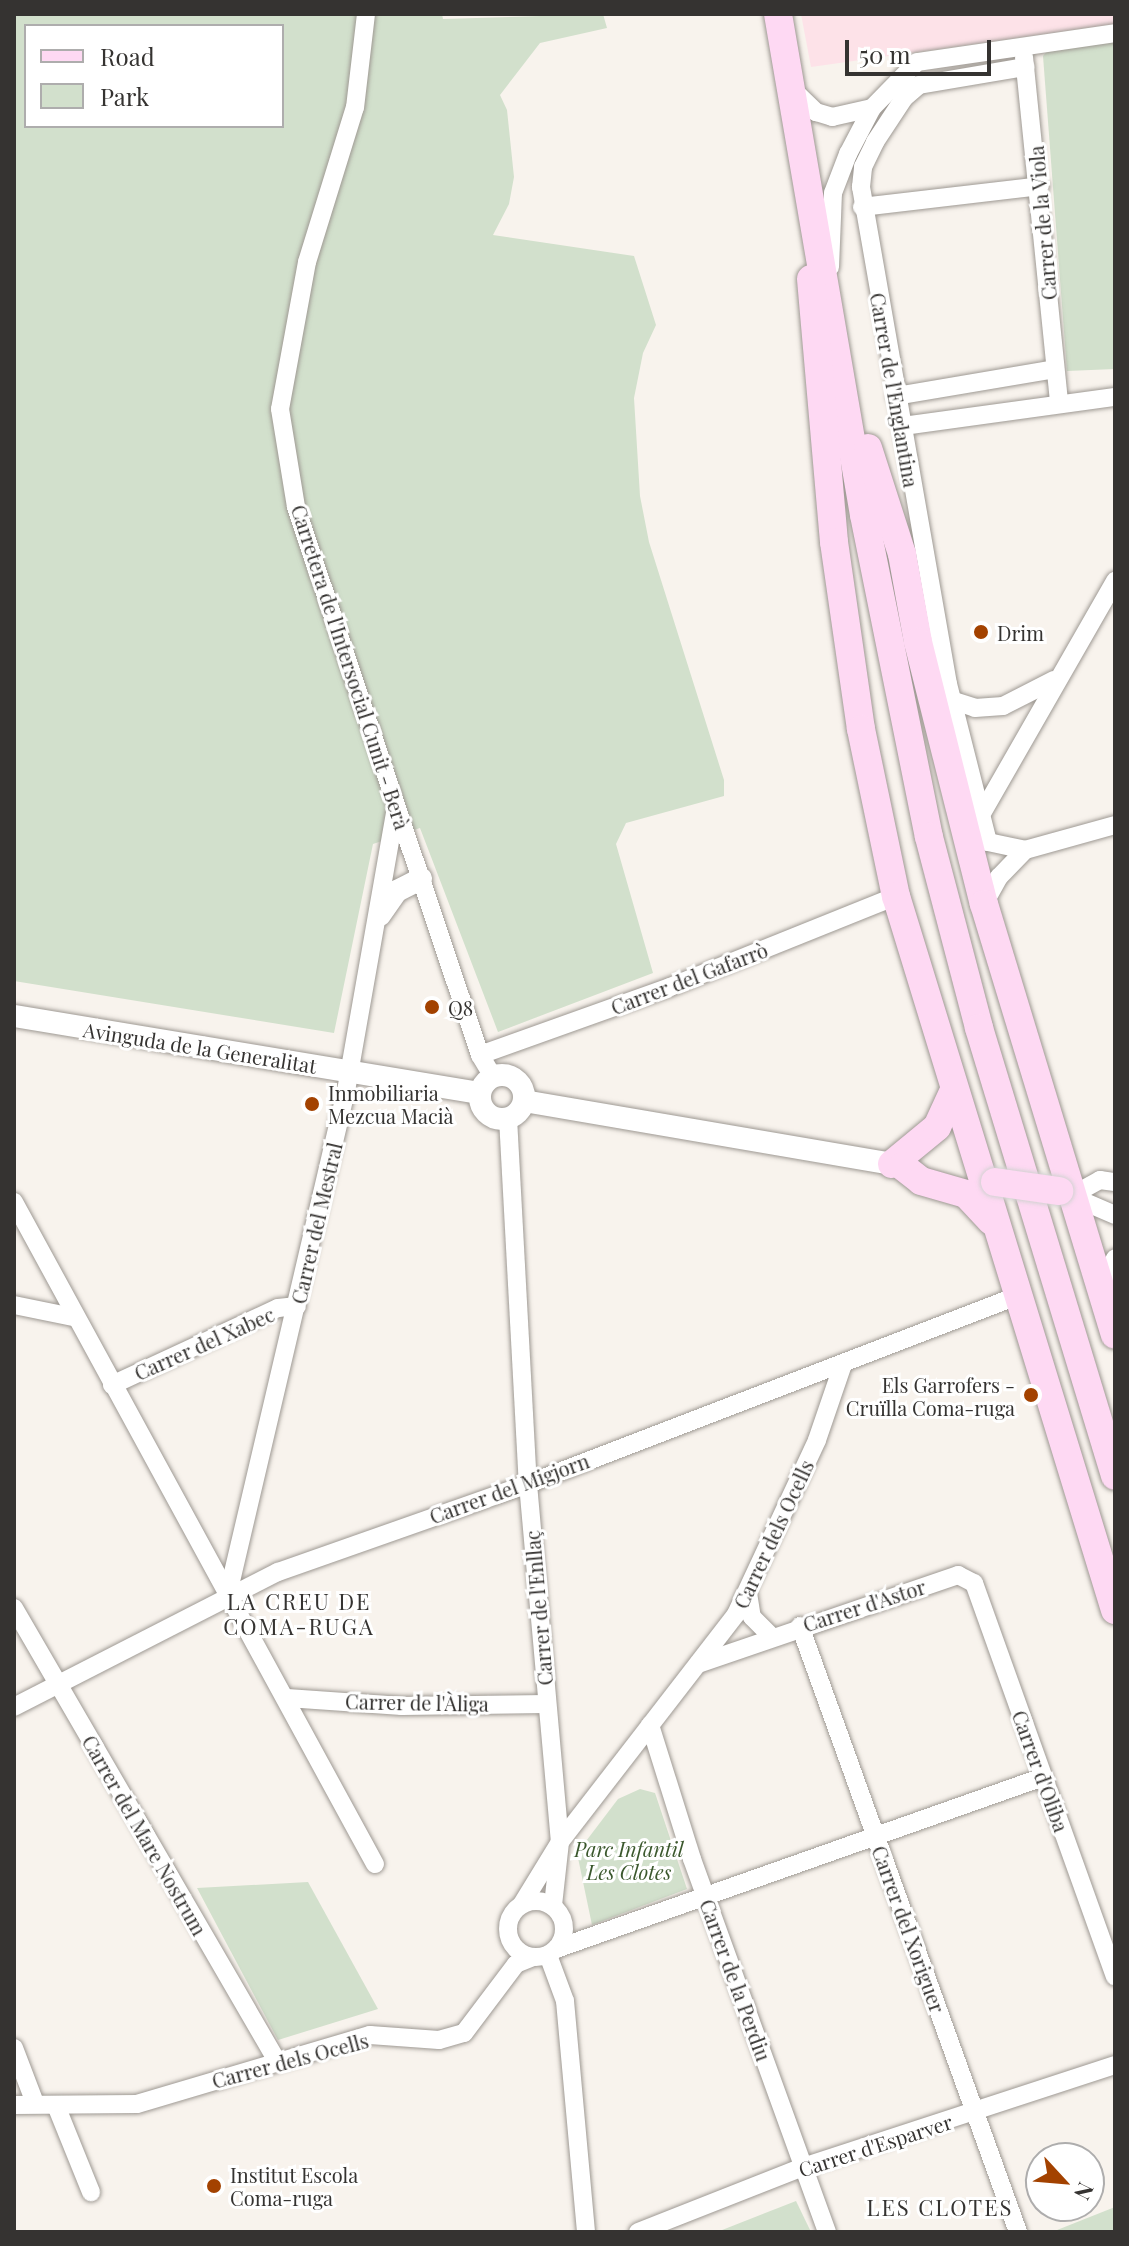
<!DOCTYPE html>
<meta charset="utf-8">
<style>
body{margin:0}
#map{position:relative;width:1129px;height:2246px;overflow:hidden;background:#f8f3ed;font-family:"Playfair Display",serif}
div>[style]{position:absolute}
.commercial>*{inset:0;background:#fde2e8}
.green>*{inset:0;background:#d2e0cc}
.roads{filter:drop-shadow(0 0 2px #9e9993) drop-shadow(0 0 2px #9e9993)}
.minor>*{height:18px;margin:-9px;padding:0 9px;transform-origin:9px;border-radius:9px;background:#fff}
.minor>.ring{margin:-9px;padding:0;box-sizing:content-box;background:none;border:18px solid #fff;border-radius:50%}
.tertiary>*{height:22px;margin:-11px;padding:0 11px;transform-origin:11px;border-radius:11px;background:#fff}
.tertiary>.ring{margin:-11px;padding:0;box-sizing:content-box;background:none;border:22px solid #fff;border-radius:50%}
.primary>*{height:28px;margin:-14px;padding:0 14px;transform-origin:14px;border-radius:14px;background:#fed9f3}
.bridges{filter:drop-shadow(0 0 2px #d3d2d2) drop-shadow(0 0 2px #d3d2d2)}
.primary-bridge>*{height:28px;margin:-14px;padding:0 14px;transform-origin:14px;border-radius:14px;background:#fed9f3}
.dots>*{width:22px;height:22px;translate:-50% -50%;box-sizing:border-box;border:4px solid #fff;border-radius:50%}
span{translate:-50% -50%;white-space:nowrap;text-align:center;line-height:1.15;-webkit-text-stroke:6px #fff;paint-order:stroke}
.street-label{font-size:20px;color:#353331}
.poi-label{font-size:20px;color:#353331}
.left{translate:0 -50%;text-align:left}
.right{translate:-100% -50%;text-align:right}
.park-label{font-size:20px;color:#3b582d;font-style:italic}
.neighbourhood-label{font-size:22px;color:#353331;letter-spacing:2px}
.frame{position:absolute;inset:0;border:16px solid #353331;pointer-events:none}
.legend{position:absolute;left:24px;top:24px;width:260px;height:104px;box-sizing:border-box;background:#fff;border:2px solid #aeadad;margin:0;padding:10px 14px;list-style:none;font-size:24px;color:#353331}
.legend li{display:flex;align-items:center;gap:16px;height:40px}
.legend b{width:40px;border:2px solid #aeadad}
.north{position:absolute;left:1025px;top:2142px;width:80px;height:80px;box-sizing:border-box;background:#fff;border:2px solid #aeadad;border-radius:50%;rotate:116deg;font-size:22px;font-weight:700;line-height:32px;text-align:center;color:#353331}
.north::after{content:'';display:block;margin:auto;width:28px;height:36px;background:#a34200;clip-path:polygon(50% 0,100% 100%,50% 72%,0 100%)}
.scale{position:absolute;left:845px;top:40px;width:146px;height:36px;box-sizing:border-box;border:4px solid #353331;border-top:0;padding-left:10px;font-size:24px;line-height:28px;white-space:nowrap;color:#353331;-webkit-text-stroke:6px #fff;paint-order:stroke}
</style>
<div id="map">
<div class="commercial">
<i style="clip-path:polygon(801px 14px,1115px 14px,1115px 24px,811px 67px)"></i>
</div>
<div class="green">
<i style="clip-path:polygon(evenodd,14px 14px,442px 14px,443px 19px,603px 14px,607px 28px,540px 43px,500px 95px,507px 110px,514px 177px,509px 204px,493px 235px,634px 256px,656px 325px,643px 353px,634px 398px,640px 496px,649px 542px,724px 780px,724px 796px,626px 823px,616px 844px,653px 973px,498px 1032px,420px 828px,373px 844px,334px 1033px,14px 981px,14px 14px,26px 26px,282px 26px,282px 126px,26px 126px,26px 26px)"></i>
<i style="clip-path:polygon(1115px 42px,1115px 369px,1067px 371px,1043px 56px,1047px 51px)"></i>
<i style="clip-path:polygon(640px 1789px,655px 1793px,687px 1889px,592px 1925px,577px 1853px,618px 1799px)"></i>
<i style="clip-path:polygon(308px 1882px,378px 2009px,278px 2040px,197px 1888px)"></i>
<i style="clip-path:polygon(796px 2201px,811px 2232px,717px 2232px)"></i>
<i style="clip-path:polygon(1115px 2207px,1115px 2232px,1052px 2232px)"></i>
</div>
<div class="roads">
<div class="minor">
<i style="left:366px;top:14px;width:94px;rotate:96.7deg"></i>
<i style="left:355px;top:107px;width:162px;rotate:107.2deg"></i>
<i style="left:307px;top:262px;width:149px;rotate:100.4deg"></i>
<i style="left:280px;top:409px;width:99px;rotate:80.7deg"></i>
<i style="left:296px;top:507px;width:578px;rotate:71.44deg"></i>
<i style="left:480px;top:1055px;width:26px;rotate:59deg"></i>
<i style="left:1024px;top:57px;width:346px;rotate:84.2deg"></i>
<i style="left:791px;top:88px;width:35px;rotate:44deg"></i>
<i style="left:816px;top:112px;width:17px;rotate:17deg"></i>
<i style="left:832px;top:117px;width:41px;rotate:-12.7deg"></i>
<i style="left:862px;top:207px;width:179px;rotate:-6.7deg"></i>
<i style="left:830px;top:267px;width:74px;rotate:-87.7deg"></i>
<i style="left:833px;top:193px;width:42px;rotate:-69deg"></i>
<i style="left:848px;top:154px;width:52px;rotate:-62.4deg"></i>
<i style="left:872px;top:108px;width:64px;rotate:-45.6deg"></i>
<i style="left:917px;top:62px;width:200px;rotate:-8.3deg"></i>
<i style="left:896px;top:396px;width:161px;rotate:-9.6deg"></i>
<i style="left:903px;top:426px;width:214px;rotate:-7.8deg"></i>
<i style="left:948px;top:699px;width:28px;rotate:18deg"></i>
<i style="left:975px;top:708px;width:28px;rotate:-4deg"></i>
<i style="left:1003px;top:706px;width:57px;rotate:-27deg"></i>
<i style="left:981px;top:815px;width:270px;rotate:-60.2deg"></i>
<i style="left:988px;top:842px;width:163px;rotate:-104.2deg"></i>
<i style="left:948px;top:684px;width:505px;rotate:-99.93deg"></i>
<i style="left:861px;top:187px;width:20px;rotate:-84deg"></i>
<i style="left:863px;top:167px;width:28px;rotate:-64deg"></i>
<i style="left:875px;top:142px;width:53px;rotate:-56.6deg"></i>
<i style="left:904px;top:98px;width:20px;rotate:-41deg"></i>
<i style="left:919px;top:85px;width:108px;rotate:-9.6deg"></i>
<i style="left:988px;top:842px;width:38px;rotate:12deg"></i>
<i style="left:1025px;top:850px;width:93px;rotate:-15.5deg"></i>
<i style="left:984px;top:904px;width:31px;rotate:-61deg"></i>
<i style="left:999px;top:877px;width:37px;rotate:-46deg"></i>
<i style="left:480px;top:1055px;width:202px;rotate:-19.7deg"></i>
<i style="left:670px;top:987px;width:244px;rotate:-21.9deg"></i>
<i style="left:508px;top:1118px;width:367px;rotate:86.9deg"></i>
<i style="left:528px;top:1484px;width:359px;rotate:84.9deg"></i>
<i style="left:560px;top:1842px;width:63px;rotate:96.3deg"></i>
<i style="left:1071px;top:1196px;width:33px;rotate:-29deg"></i>
<i style="left:1100px;top:1180px;width:15px;rotate:8deg"></i>
<i style="left:1071px;top:1196px;width:48px;rotate:23.4deg"></i>
<i style="left:14px;top:1202px;width:754px;rotate:61.4deg"></i>
<i style="left:1101px;top:1286px;width:31px;rotate:-63deg"></i>
<i style="left:14px;top:1305px;width:60px;rotate:11.5deg"></i>
<i style="left:112px;top:1385px;width:183px;rotate:-24.9deg"></i>
<i style="left:278px;top:1308px;width:19px;rotate:-6deg"></i>
<i style="left:748px;top:1593px;width:24px;rotate:81deg"></i>
<i style="left:752px;top:1617px;width:27px;rotate:45deg"></i>
<i style="left:228px;top:1594px;width:517px;rotate:-76.8deg"></i>
<i style="left:346px;top:1091px;width:288px;rotate:-80deg"></i>
<i style="left:14px;top:1608px;width:524px;rotate:59.86deg"></i>
<i style="left:800px;top:1626px;width:644px;rotate:70.21deg"></i>
<i style="left:698px;top:1664px;width:275px;rotate:-18.9deg"></i>
<i style="left:958px;top:1575px;width:18px;rotate:27deg"></i>
<i style="left:974px;top:1583px;width:418px;rotate:70.3deg"></i>
<i style="left:287px;top:1698px;width:115px;rotate:4deg"></i>
<i style="left:402px;top:1706px;width:144px;rotate:-0.8deg"></i>
<i style="left:14px;top:1707px;width:297px;rotate:-27.1deg"></i>
<i style="left:278px;top:1572px;width:265px;rotate:-19.4deg"></i>
<i style="left:528px;top:1484px;width:524px;rotate:-21.03deg"></i>
<i style="left:650px;top:1725px;width:140px;rotate:72.6deg"></i>
<i style="left:692px;top:1859px;width:397px;rotate:70.1deg"></i>
<i class="ring" style="left:508px;top:1901px;width:38px;height:38px"></i>
<i style="left:522px;top:1904px;width:73px;rotate:-58.5deg"></i>
<i style="left:560px;top:1842px;width:288px;rotate:-52.3deg"></i>
<i style="left:736px;top:1614px;width:192px;rotate:-65deg"></i>
<i style="left:817px;top:1440px;width:80px;rotate:-71.1deg"></i>
<i style="left:556px;top:1949px;width:516px;rotate:-19.45deg"></i>
<i style="left:548px;top:1955px;width:49px;rotate:69.7deg"></i>
<i style="left:565px;top:2001px;width:232px;rotate:84.8deg"></i>
<i style="left:14px;top:2048px;width:59px;rotate:69.1deg"></i>
<i style="left:14px;top:2105px;width:123px;rotate:-0.5deg"></i>
<i style="left:137px;top:2104px;width:243px;rotate:-16.5deg"></i>
<i style="left:370px;top:2035px;width:69px;rotate:4.1deg"></i>
<i style="left:439px;top:2040px;width:26px;rotate:-16deg"></i>
<i style="left:464px;top:2033px;width:86px;rotate:-53deg"></i>
<i style="left:516px;top:1964px;width:18px;rotate:-22deg"></i>
<i style="left:57px;top:2108px;width:91px;rotate:68deg"></i>
<i style="left:638px;top:2232px;width:177px;rotate:-21.5deg"></i>
<i style="left:803px;top:2167px;width:328px;rotate:-18.1deg"></i>
</div>
<div class="tertiary">
<i style="left:380px;top:915px;width:29px;rotate:-55deg"></i>
<i style="left:397px;top:891px;width:27px;rotate:-27deg"></i>
<i style="left:14px;top:1016px;width:472px;rotate:9.4deg"></i>
<i class="ring" style="left:480px;top:1075px;width:22px;height:22px"></i>
<i style="left:524px;top:1101px;width:373px;rotate:9.7deg"></i>
</div>
<div class="primary">
<i style="left:778px;top:14px;width:508px;rotate:80.26deg"></i>
<i style="left:864px;top:515px;width:328px;rotate:78.6deg"></i>
<i style="left:929px;top:837px;width:197px;rotate:75.3deg"></i>
<i style="left:979px;top:1028px;width:468px;rotate:73.1deg"></i>
<i style="left:811px;top:279px;width:264px;rotate:85deg"></i>
<i style="left:834px;top:542px;width:189px;rotate:81.8deg"></i>
<i style="left:861px;top:729px;width:171px;rotate:78.2deg"></i>
<i style="left:896px;top:896px;width:747px;rotate:72.95deg"></i>
<i style="left:868px;top:448px;width:111px;rotate:72.2deg"></i>
<i style="left:902px;top:554px;width:89px;rotate:79.7deg"></i>
<i style="left:918px;top:642px;width:270px;rotate:75.9deg"></i>
<i style="left:984px;top:904px;width:450px;rotate:73.1deg"></i>
<i style="left:892px;top:1164px;width:58px;rotate:-39.4deg"></i>
<i style="left:937px;top:1127px;width:41px;rotate:-65.3deg"></i>
<i style="left:902px;top:1166px;width:24px;rotate:38deg"></i>
<i style="left:921px;top:1181px;width:47px;rotate:16.1deg"></i>
<i style="left:966px;top:1194px;width:37px;rotate:47deg"></i>
</div>
</div>
<div class="bridges">
<div class="primary-bridge">
<i style="left:995px;top:1182px;width:65px;rotate:8deg"></i>
</div>
</div>
<div class="dots">
<i style="left:981px;top:632px;background:#a34200"></i>
<i style="left:432px;top:1007px;background:#a34200"></i>
<i style="left:312px;top:1104px;background:#a34200"></i>
<i style="left:1031px;top:1395px;background:#a34200"></i>
<i style="left:214px;top:2186px;background:#a34200"></i>
</div>
<div class="street-label">
<span style="left:1042px;top:223px;rotate:-95deg">Carrer de la Viola</span>
<span style="left:895px;top:390px;rotate:80deg">Carrer de l'Englantina</span>
<span style="left:351px;top:667px;rotate:72deg">Carretera de l'Intersocial Cunit - Berà</span>
<span style="left:689px;top:978px;rotate:-21deg">Carrer del Gafarrò</span>
<span style="left:200px;top:1047px;rotate:9deg">Avinguda de la Generalitat</span>
<span style="left:316px;top:1223px;rotate:-77deg">Carrer del Mestral</span>
<span style="left:204px;top:1343px;rotate:-24deg">Carrer del Xabec</span>
<span style="left:509px;top:1488px;rotate:-20deg">Carrer del Migjorn</span>
<span style="left:773px;top:1534px;rotate:-65deg">Carrer dels Ocells</span>
<span style="left:864px;top:1605px;rotate:-18deg">Carrer d'Astor</span>
<span style="left:538px;top:1608px;rotate:-95deg">Carrer de l'Enllaç</span>
<span style="left:417px;top:1702px;rotate:1deg">Carrer de l'Àliga</span>
<span style="left:1041px;top:1771px;rotate:70deg">Carrer d'Oliba</span>
<span style="left:145px;top:1835px;rotate:60deg">Carrer del Mare Nostrum</span>
<span style="left:909px;top:1929px;rotate:70deg">Carrer del Xoriguer</span>
<span style="left:736px;top:1980px;rotate:70deg">Carrer de la Perdiu</span>
<span style="left:290px;top:2060px;rotate:-15deg">Carrer dels Ocells</span>
<span style="left:875px;top:2145px;rotate:-18deg">Carrer d'Esparver</span>
</div>
<div class="poi-label">
<span class="left" style="left:997px;top:632px">Drim</span>
<span class="left" style="left:448px;top:1007px">Q8</span>
<span class="left" style="left:328px;top:1104px">Inmobiliaria<br>Mezcua Macià</span>
<span class="right" style="left:1015px;top:1396px">Els Garrofers -<br>Cruïlla Coma-ruga</span>
<span class="left" style="left:230px;top:2186px">Institut Escola<br>Coma-ruga</span>
</div>
<div class="park-label">
<span style="left:629px;top:1860px">Parc Infantil<br>Les Clotes</span>
</div>
<div class="neighbourhood-label">
<span style="left:299px;top:1614px">LA CREU DE<br>COMA-RUGA</span>
<span style="left:940px;top:2208px">LES CLOTES</span>
</div>
<div class="frame"></div>
<ul class="legend">
<li><b style="height:10px;background:#fed9f3"></b>Road</li>
<li><b style="height:22px;background:#d2e0cc"></b>Park</li>
</ul>
<div class="north">N</div>
<div class="scale">50 m</div>
</div>
